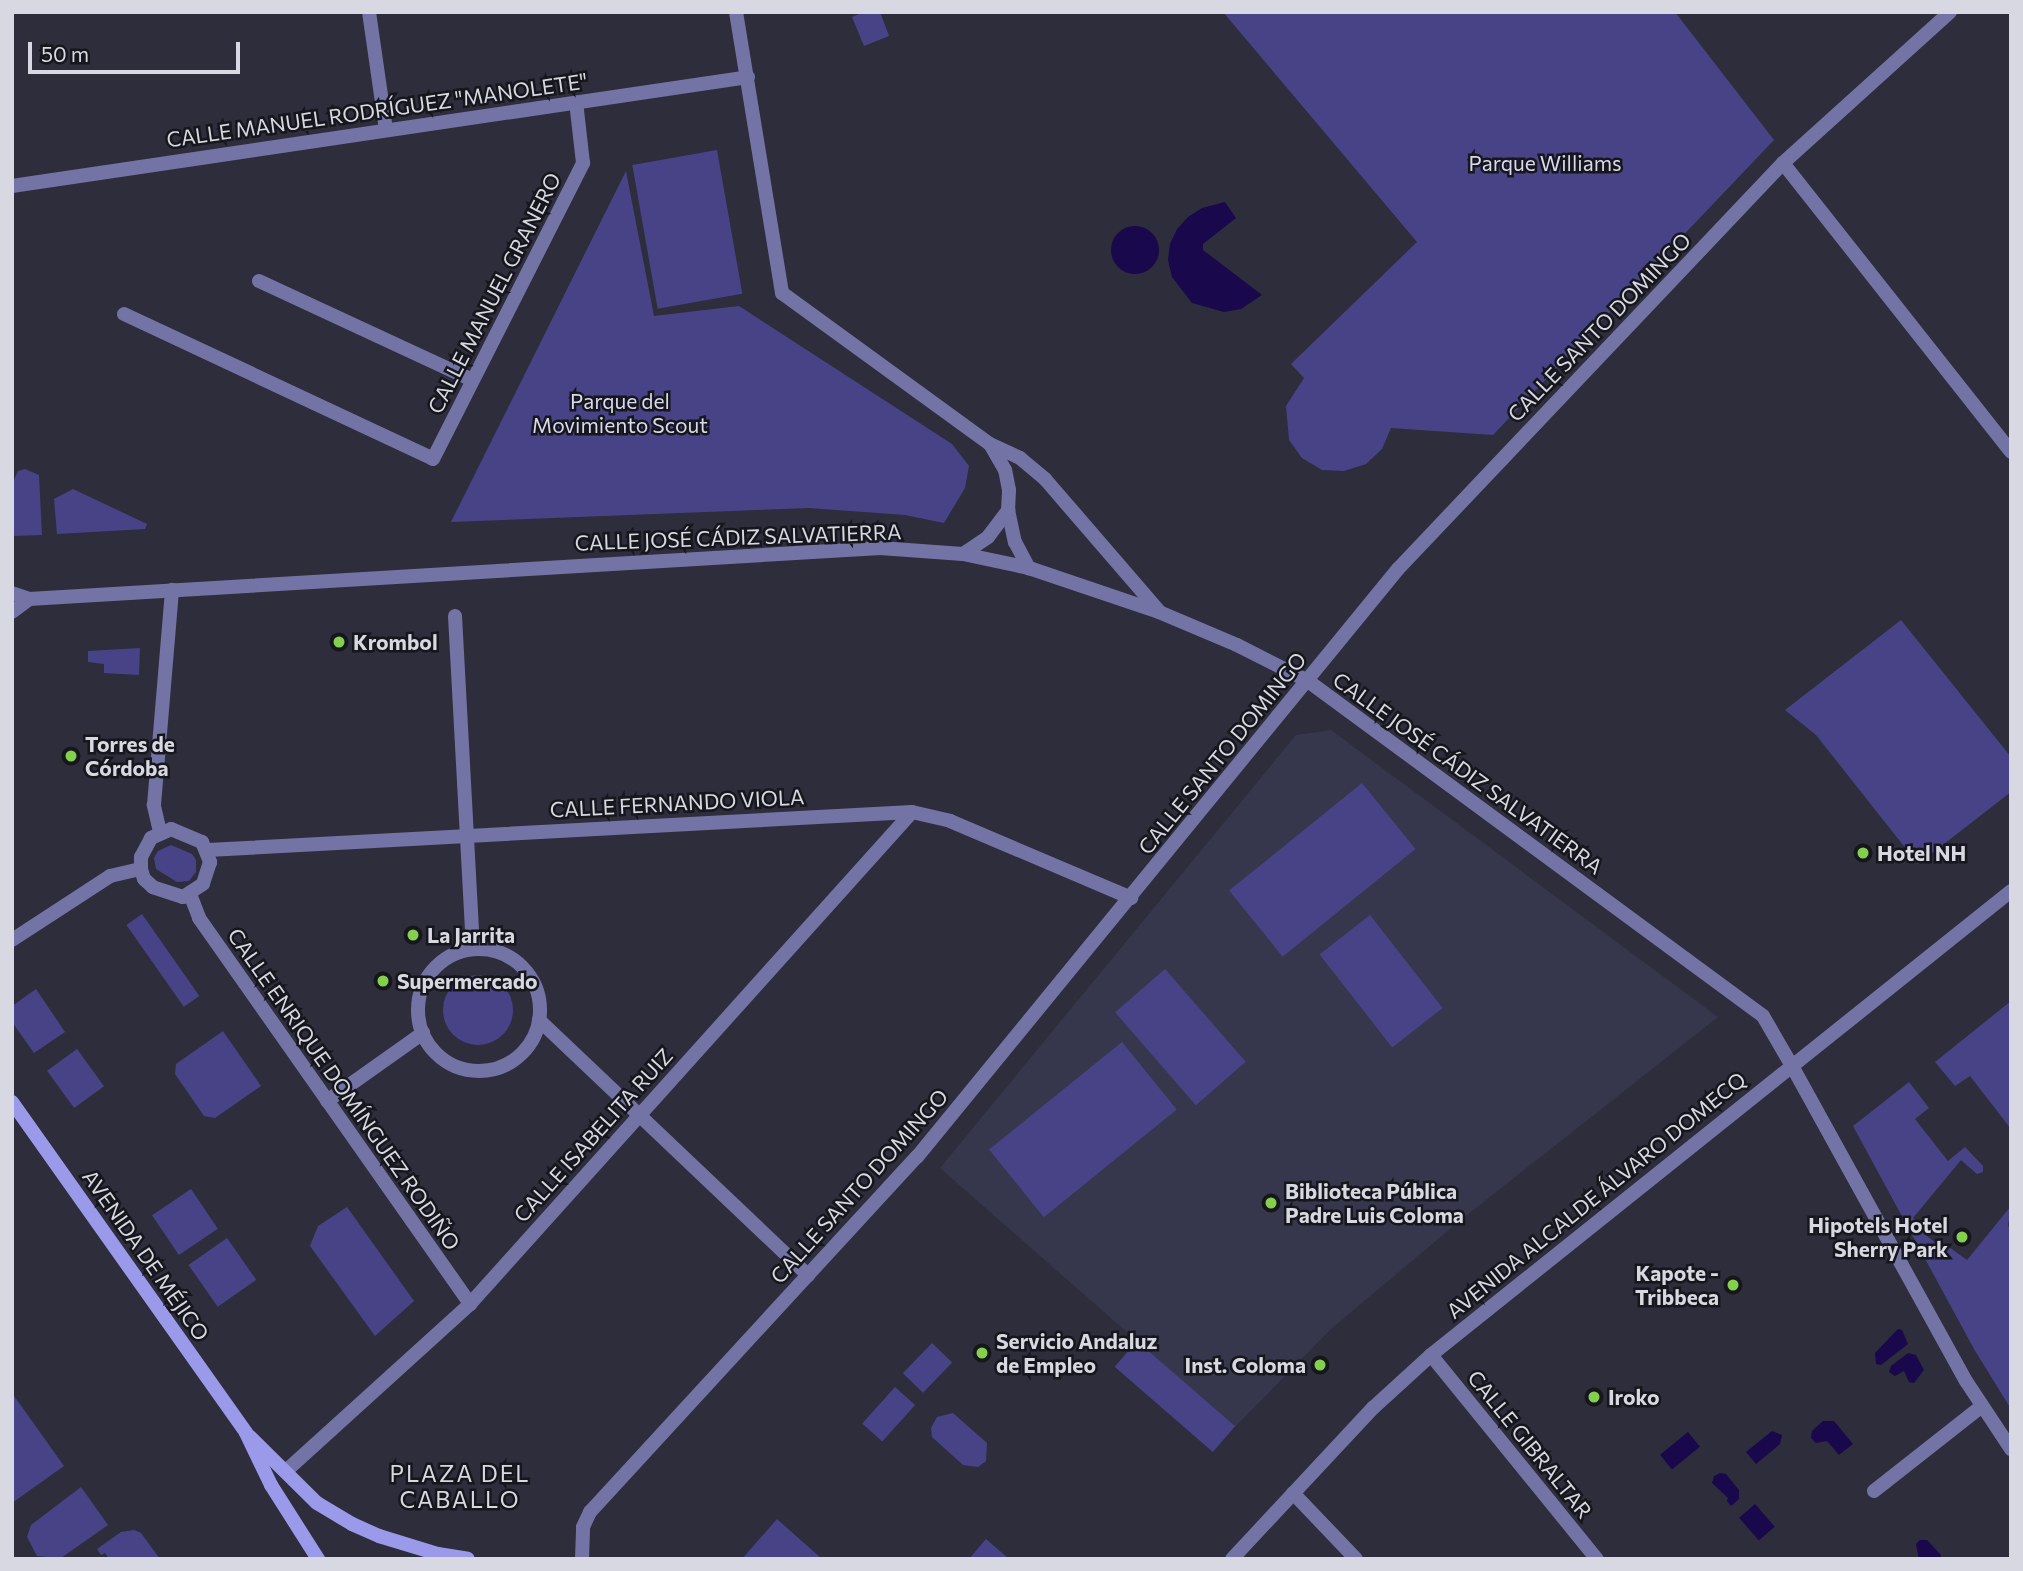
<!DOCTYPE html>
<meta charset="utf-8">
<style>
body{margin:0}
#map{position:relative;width:2023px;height:1571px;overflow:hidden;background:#2d2d3c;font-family:Commissioner,sans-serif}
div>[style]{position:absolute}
.built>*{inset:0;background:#36374c}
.green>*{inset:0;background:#484387;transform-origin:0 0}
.round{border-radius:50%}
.water>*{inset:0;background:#1a084c;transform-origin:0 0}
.pedestrian>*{height:14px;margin:-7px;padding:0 7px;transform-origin:7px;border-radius:7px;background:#7473a6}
.pedestrian>.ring{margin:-7px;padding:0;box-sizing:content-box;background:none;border:14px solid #7473a6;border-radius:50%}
.minor>*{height:14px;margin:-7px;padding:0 7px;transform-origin:7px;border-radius:7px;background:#7473a6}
.tertiary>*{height:14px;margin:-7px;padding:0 7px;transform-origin:7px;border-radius:7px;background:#7473a6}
.secondary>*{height:14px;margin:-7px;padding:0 7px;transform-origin:7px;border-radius:7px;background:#9b99ea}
.dots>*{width:19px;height:19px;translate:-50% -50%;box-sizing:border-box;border:4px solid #16161d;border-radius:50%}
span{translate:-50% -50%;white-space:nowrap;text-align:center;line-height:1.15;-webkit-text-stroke:5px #16161d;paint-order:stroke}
.street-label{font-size:21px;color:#d7d8e1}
.park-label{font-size:21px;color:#d8d9ee}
.poi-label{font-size:21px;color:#d7d8e1;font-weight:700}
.left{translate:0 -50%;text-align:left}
.right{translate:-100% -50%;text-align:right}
.neighbourhood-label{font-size:23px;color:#d7d8e1;letter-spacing:2px}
.frame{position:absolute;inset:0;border:14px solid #d7d8e1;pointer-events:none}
.scale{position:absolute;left:28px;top:42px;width:212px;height:32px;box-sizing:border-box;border:4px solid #d7d8e1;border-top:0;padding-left:9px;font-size:21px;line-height:24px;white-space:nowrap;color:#d7d8e1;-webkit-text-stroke:5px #16161d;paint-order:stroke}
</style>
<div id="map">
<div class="built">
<i style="clip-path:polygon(1331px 730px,1718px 1017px,1462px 1219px,1332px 1328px,1235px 1427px,940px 1168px,1296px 735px)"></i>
</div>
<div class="green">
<i style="clip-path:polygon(864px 12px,880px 12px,889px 36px,864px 46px,852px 17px)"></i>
<i style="clip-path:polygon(1223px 12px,1675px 12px,1774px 140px,1493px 435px,1391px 428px,1382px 449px,1366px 464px,1344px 471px,1322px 470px,1302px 458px,1289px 440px,1286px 406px,1304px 378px,1291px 364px,1417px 242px)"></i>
<i style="left:717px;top:150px;width:146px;height:86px;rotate:80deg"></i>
<i style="clip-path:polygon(626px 171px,654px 316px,739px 306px,952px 444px,969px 466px,965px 488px,944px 523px,905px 515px,809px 508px,451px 522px)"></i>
<i style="clip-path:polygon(25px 469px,39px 475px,42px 535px,12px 536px,12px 484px,18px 471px)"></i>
<i style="clip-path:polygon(73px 489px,147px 524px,145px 529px,57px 534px,54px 499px)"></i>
<i style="clip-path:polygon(1901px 620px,2011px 757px,2011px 792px,1918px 864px,1816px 735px,1785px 710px)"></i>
<i style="clip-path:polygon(140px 648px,139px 675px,104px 673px,104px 664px,88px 662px,88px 651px)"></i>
<i style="left:1362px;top:783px;width:85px;height:171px;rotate:51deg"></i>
<i style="clip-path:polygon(171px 845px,192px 854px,196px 860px,196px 872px,189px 881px,177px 882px,156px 869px,154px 858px,158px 851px)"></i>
<i style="left:142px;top:914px;width:100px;height:19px;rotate:55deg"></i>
<i style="left:1370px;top:915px;width:118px;height:64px;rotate:52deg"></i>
<i style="left:1165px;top:969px;width:123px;height:66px;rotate:49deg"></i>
<i class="round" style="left:443px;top:975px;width:70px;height:70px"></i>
<i style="clip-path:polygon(36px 989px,65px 1032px,34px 1053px,12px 1022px,12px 1006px)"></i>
<i style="clip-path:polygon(2011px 1001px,2011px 1129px,1970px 1076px,1955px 1086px,1935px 1062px)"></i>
<i style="clip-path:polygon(223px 1031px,261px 1086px,215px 1118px,204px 1116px,175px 1074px,176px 1064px)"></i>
<i style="left:1122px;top:1042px;width:87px;height:171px;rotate:51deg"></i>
<i style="left:77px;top:1049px;width:46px;height:37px;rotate:54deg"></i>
<i style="clip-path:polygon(1909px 1082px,1929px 1108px,1915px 1119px,1948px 1161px,1965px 1147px,1983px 1166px,1983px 1172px,1977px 1174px,1961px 1160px,1913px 1218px,1930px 1231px,1927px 1236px,1946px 1251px,1949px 1247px,1967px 1260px,2011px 1206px,2008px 1226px,2011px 1228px,2011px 1409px,1974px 1349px,1853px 1126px)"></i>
<i style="left:191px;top:1189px;width:48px;height:47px;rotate:56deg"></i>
<i style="clip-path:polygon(347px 1207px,414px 1301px,375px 1336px,310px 1246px,318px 1226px)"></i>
<i style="left:227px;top:1238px;width:51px;height:47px;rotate:55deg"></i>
<i style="left:1137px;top:1341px;width:130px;height:34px;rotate:41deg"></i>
<i style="left:932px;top:1343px;width:28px;height:42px;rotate:44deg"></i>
<i style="left:895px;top:1387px;width:27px;height:49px;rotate:42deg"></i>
<i style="clip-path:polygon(12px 1393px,64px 1466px,12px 1503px)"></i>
<i style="clip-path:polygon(953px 1413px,987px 1443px,986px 1461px,978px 1467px,963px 1465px,932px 1437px,931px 1428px,937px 1417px)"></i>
<i style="clip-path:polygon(81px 1487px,108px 1525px,61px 1558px,37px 1556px,27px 1537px,31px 1525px)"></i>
<i style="clip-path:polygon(777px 1519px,822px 1559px,742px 1559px)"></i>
<i style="clip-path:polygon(134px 1530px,141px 1533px,160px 1559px,109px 1559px,105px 1553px,101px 1555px,97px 1549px,121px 1532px)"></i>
<i style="clip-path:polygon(986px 1539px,1009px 1559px,969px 1559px)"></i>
</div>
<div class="water">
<i style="clip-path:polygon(1225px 202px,1236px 218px,1203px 244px,1203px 250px,1262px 295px,1241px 309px,1224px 312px,1192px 303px,1172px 277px,1168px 260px,1170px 244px,1177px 229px,1188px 217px,1202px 208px)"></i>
<i class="round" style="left:1111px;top:226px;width:48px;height:48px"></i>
<i style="clip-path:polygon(1898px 1329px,1902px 1330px,1908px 1344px,1881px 1365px,1876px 1364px,1875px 1353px)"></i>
<i style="clip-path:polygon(1908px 1353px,1916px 1355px,1924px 1370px,1914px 1383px,1909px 1382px,1904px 1371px,1895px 1376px,1889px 1372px,1891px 1366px)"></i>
<i style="clip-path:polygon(1823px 1421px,1834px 1421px,1853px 1444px,1839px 1455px,1827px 1441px,1816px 1443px,1811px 1438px,1812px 1431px)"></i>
<i style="clip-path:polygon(1772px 1431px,1782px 1435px,1780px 1444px,1756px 1464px,1746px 1452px)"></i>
<i style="left:1688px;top:1432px;width:19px;height:36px;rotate:51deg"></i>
<i style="clip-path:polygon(1720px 1473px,1726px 1474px,1739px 1490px,1739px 1499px,1731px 1506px,1727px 1501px,1728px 1498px,1712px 1483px,1714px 1476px)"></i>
<i style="left:1755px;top:1504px;width:30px;height:21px;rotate:49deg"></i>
<i style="clip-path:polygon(1927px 1540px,1941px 1555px,1940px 1559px,1919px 1559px,1916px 1544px,1920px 1540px)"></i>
</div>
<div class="pedestrian">
<i style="left:455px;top:616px;width:333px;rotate:86.9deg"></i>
<i class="ring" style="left:418px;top:949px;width:108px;height:108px"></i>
<i style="left:539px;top:1020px;width:371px;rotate:43.5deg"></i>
<i style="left:327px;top:1101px;width:118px;rotate:-35.3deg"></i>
</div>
<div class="minor">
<i style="left:369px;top:12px;width:119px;rotate:81.8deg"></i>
<i style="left:1783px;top:163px;width:368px;rotate:51.7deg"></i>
<i style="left:12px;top:186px;width:744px;rotate:-8.42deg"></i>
<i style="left:259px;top:281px;width:235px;rotate:24.9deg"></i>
<i style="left:124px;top:314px;width:341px;rotate:25.1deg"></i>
<i style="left:433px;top:459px;width:332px;rotate:-63.1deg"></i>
<i style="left:583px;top:163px;width:61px;rotate:-96.5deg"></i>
<i style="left:171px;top:829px;width:34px;rotate:23deg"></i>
<i style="left:202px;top:842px;width:22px;rotate:68deg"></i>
<i style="left:210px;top:862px;width:23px;rotate:108deg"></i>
<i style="left:203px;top:884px;width:24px;rotate:147deg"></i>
<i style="left:183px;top:897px;width:32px;rotate:-162deg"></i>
<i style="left:153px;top:887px;width:12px;rotate:-138deg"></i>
<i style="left:144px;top:879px;width:10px;rotate:-107deg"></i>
<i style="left:141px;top:869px;width:12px;rotate:-90deg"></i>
<i style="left:141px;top:857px;width:21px;rotate:-62deg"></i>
<i style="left:151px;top:838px;width:22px;rotate:-24deg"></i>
<i style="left:160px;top:832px;width:28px;rotate:-103deg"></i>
<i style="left:154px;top:805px;width:216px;rotate:-85.2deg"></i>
<i style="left:208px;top:850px;width:705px;rotate:-3.09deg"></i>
<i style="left:912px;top:812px;width:39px;rotate:13deg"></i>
<i style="left:950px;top:821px;width:197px;rotate:23deg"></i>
<i style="left:190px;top:894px;width:26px;rotate:69deg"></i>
<i style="left:199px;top:918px;width:472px;rotate:54.9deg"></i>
<i style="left:12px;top:940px;width:117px;rotate:-33.1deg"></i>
<i style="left:110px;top:876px;width:32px;rotate:-13deg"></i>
<i style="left:1792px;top:1066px;width:360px;rotate:61.1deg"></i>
<i style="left:1966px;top:1381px;width:82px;rotate:56.5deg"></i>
<i style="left:1431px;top:1355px;width:263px;rotate:50.9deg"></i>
<i style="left:287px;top:1470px;width:247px;rotate:-42.2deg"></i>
<i style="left:470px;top:1304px;width:661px;rotate:-48.06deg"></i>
<i style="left:1874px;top:1491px;width:137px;rotate:-38.2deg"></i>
<i style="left:1293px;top:1493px;width:91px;rotate:46.3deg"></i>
</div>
<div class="tertiary">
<i style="left:736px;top:12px;width:285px;rotate:80.7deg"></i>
<i style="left:782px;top:293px;width:257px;rotate:36deg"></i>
<i style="left:990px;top:444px;width:33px;rotate:25deg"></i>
<i style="left:1020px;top:458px;width:33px;rotate:40deg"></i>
<i style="left:1045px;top:479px;width:174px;rotate:49.2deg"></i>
<i style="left:1008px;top:510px;width:33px;rotate:78deg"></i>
<i style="left:1015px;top:542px;width:30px;rotate:62deg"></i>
<i style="left:963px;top:554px;width:30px;rotate:-34deg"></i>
<i style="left:988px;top:537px;width:34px;rotate:-53deg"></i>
<i style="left:1008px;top:510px;width:20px;rotate:-87deg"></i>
<i style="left:1009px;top:490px;width:20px;rotate:-101deg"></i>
<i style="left:1005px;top:470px;width:30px;rotate:-120deg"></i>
<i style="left:12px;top:593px;width:18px;rotate:19deg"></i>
<i style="left:29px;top:599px;width:853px;rotate:-3.43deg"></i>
<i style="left:880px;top:548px;width:83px;rotate:4.1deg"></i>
<i style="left:963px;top:554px;width:67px;rotate:12deg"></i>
<i style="left:1029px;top:568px;width:137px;rotate:18.7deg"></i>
<i style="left:1159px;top:612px;width:85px;rotate:22.9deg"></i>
<i style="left:1237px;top:645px;width:80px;rotate:26.9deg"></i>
<i style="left:1308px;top:681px;width:565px;rotate:36.36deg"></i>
<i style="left:1763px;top:1016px;width:58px;rotate:59.9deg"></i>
<i style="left:12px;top:612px;width:21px;rotate:-37deg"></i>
<i style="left:582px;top:1559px;width:32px;rotate:-88deg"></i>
<i style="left:583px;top:1527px;width:17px;rotate:-65deg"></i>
<i style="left:590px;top:1512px;width:483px;rotate:-47.4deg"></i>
<i style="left:917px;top:1157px;width:760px;rotate:-50.72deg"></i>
<i style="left:1398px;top:569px;width:560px;rotate:-46.52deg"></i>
<i style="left:1783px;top:163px;width:225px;rotate:-42.1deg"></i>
<i style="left:1232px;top:1559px;width:207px;rotate:-47deg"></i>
<i style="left:1373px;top:1408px;width:79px;rotate:-42.4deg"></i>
<i style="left:1431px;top:1355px;width:743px;rotate:-38.66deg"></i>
</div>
<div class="secondary">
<i style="left:12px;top:1102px;width:405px;rotate:54.7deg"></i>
<i style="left:246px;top:1433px;width:58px;rotate:64.3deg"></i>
<i style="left:271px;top:1485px;width:88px;rotate:57.6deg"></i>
<i style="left:249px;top:1436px;width:95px;rotate:44.6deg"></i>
<i style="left:317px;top:1503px;width:41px;rotate:31deg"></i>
<i style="left:352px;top:1524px;width:30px;rotate:24deg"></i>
<i style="left:379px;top:1536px;width:62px;rotate:17deg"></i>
<i style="left:438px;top:1554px;width:30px;rotate:9deg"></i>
</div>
<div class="dots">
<i style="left:339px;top:642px;background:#84cf4d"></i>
<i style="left:71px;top:756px;background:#84cf4d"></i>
<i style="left:1863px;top:853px;background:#84cf4d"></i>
<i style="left:413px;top:935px;background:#84cf4d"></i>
<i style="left:383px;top:981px;background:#84cf4d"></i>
<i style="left:1271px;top:1203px;background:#84cf4d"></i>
<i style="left:1962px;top:1237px;background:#84cf4d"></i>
<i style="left:1733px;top:1285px;background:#84cf4d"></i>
<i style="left:982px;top:1353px;background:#84cf4d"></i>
<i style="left:1320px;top:1365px;background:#84cf4d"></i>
<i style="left:1594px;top:1397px;background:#84cf4d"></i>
</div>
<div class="street-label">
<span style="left:377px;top:110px;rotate:-8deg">CALLE MANUEL RODRÍGUEZ "MANOLETE"</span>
<span style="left:494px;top:293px;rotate:-63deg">CALLE MANUEL GRANERO</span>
<span style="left:1599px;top:327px;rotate:-46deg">CALLE SANTO DOMINGO</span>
<span style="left:738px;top:537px;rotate:-2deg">CALLE JOSÉ CÁDIZ SALVATIERRA</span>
<span style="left:1222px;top:753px;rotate:-51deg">CALLE SANTO DOMINGO</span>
<span style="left:1468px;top:773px;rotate:36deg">CALLE JOSÉ CÁDIZ SALVATIERRA</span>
<span style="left:677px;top:803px;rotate:-3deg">CALLE FERNANDO VIOLA</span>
<span style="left:344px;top:1089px;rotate:55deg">CALLE ENRIQUE DOMÍNGUEZ RODIÑO</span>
<span style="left:593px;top:1135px;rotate:-48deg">CALLE ISABELITA RUIZ</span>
<span style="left:859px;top:1186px;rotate:-48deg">CALLE SANTO DOMINGO</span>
<span style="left:1596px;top:1195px;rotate:-39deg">AVENIDA ALCALDE ÁLVARO DOMECQ</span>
<span style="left:146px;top:1255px;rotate:55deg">AVENIDA DE MÉJICO</span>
<span style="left:1530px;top:1444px;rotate:51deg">CALLE GIBRALTAR</span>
</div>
<div class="park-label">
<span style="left:1545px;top:163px">Parque Williams</span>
<span style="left:620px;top:413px">Parque del<br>Movimiento Scout</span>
</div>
<div class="poi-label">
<span class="left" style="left:353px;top:642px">Krombol</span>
<span class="left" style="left:85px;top:756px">Torres de<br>Córdoba</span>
<span class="left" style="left:1877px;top:853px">Hotel NH</span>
<span class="left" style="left:427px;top:935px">La Jarrita</span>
<span class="left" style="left:397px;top:981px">Supermercado</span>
<span class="left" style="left:1285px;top:1203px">Biblioteca Pública<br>Padre Luis Coloma</span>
<span class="right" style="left:1948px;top:1237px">Hipotels Hotel<br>Sherry Park</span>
<span class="right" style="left:1719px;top:1285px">Kapote -<br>Tribbeca</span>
<span class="left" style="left:996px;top:1353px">Servicio Andaluz<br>de Empleo</span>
<span class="right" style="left:1306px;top:1365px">Inst. Coloma</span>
<span class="left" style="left:1608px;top:1397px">Iroko</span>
</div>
<div class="neighbourhood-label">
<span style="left:460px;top:1486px">PLAZA DEL<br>CABALLO</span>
</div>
<div class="frame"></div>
<div class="scale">50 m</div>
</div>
